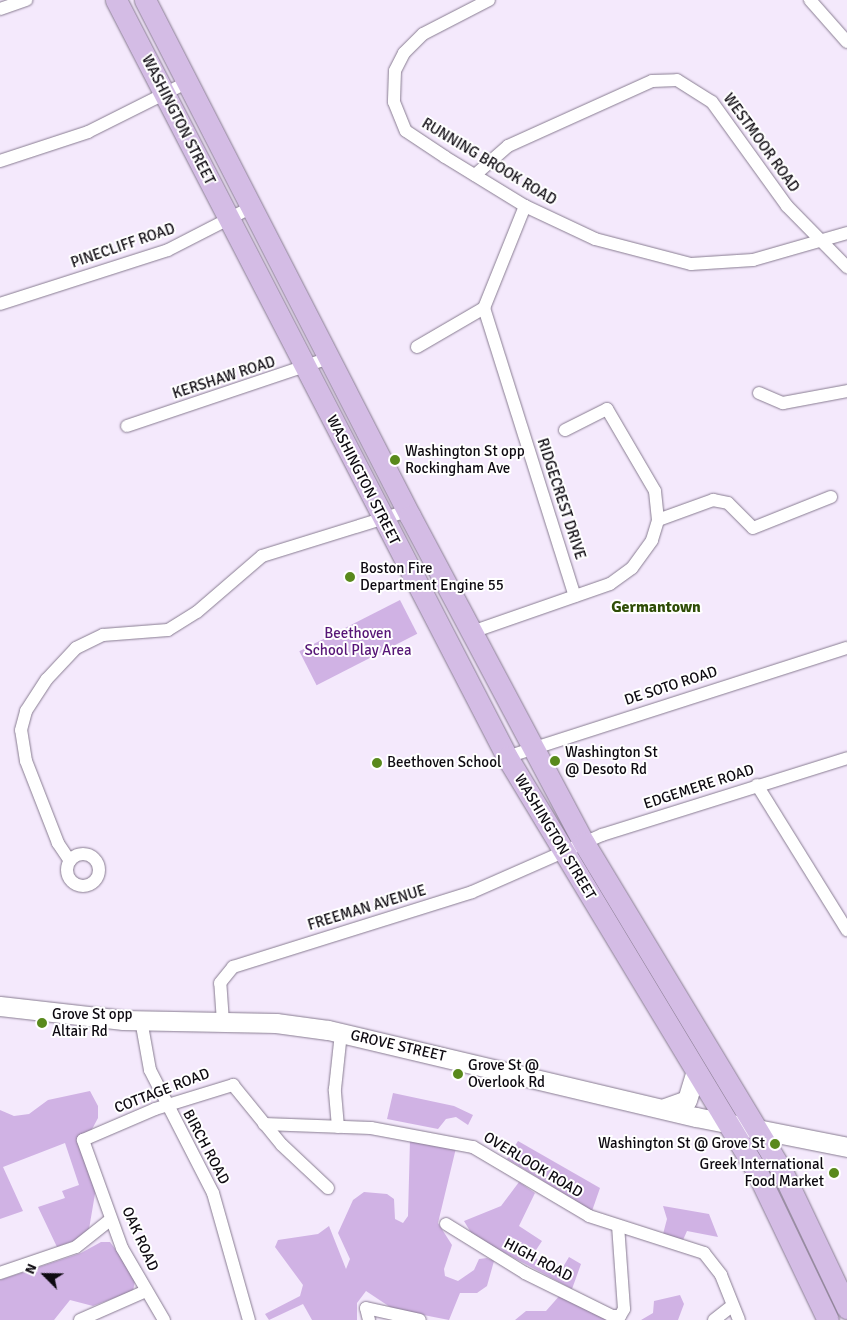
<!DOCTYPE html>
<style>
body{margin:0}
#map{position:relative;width:847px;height:1320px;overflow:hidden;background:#f4e9fc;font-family:Signika,sans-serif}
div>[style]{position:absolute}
.green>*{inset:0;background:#d0b2e4;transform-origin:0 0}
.roads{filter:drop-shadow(0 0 1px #887c91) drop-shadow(0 0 1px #887c91)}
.minor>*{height:12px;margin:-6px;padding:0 6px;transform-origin:6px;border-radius:6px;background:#fff}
.minor>.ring{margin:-6px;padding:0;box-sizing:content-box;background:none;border:12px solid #fff;border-radius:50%}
.secondary>*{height:19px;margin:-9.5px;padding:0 9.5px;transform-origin:9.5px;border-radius:9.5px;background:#fff}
.primary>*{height:21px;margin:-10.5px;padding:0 10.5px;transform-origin:10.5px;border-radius:10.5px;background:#d4bce5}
.dots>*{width:14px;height:14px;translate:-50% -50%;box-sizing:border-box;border:2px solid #fff;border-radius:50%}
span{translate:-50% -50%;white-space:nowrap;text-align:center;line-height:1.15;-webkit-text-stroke:4px #fff;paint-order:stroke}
.street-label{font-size:15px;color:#0e0a11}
.poi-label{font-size:15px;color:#0e0a11}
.left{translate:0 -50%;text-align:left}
.right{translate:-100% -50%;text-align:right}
.park-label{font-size:15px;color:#571677}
.neighbourhood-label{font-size:16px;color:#2f4d07;font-weight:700}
.north{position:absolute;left:20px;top:1250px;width:50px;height:50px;-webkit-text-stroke:4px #fff;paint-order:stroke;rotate:293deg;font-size:14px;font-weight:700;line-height:20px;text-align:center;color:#0e0a11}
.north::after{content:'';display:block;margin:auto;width:18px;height:22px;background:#0e0a11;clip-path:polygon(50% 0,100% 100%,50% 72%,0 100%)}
</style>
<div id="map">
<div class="green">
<i style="left:400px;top:600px;width:38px;height:113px;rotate:63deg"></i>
<i style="clip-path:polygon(90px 1091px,98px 1106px,98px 1118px,90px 1133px,77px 1139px,96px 1188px,89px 1229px,87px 1236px,57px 1247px,38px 1207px,65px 1198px,62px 1191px,79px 1185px,65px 1143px,3px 1167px,23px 1211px,0 1219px,0 1110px,14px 1116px,29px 1114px,48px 1100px)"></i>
<i style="clip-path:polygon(393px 1093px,454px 1106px,473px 1115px,468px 1125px,456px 1117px,446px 1119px,438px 1129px,387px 1119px)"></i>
<i style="clip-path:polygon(410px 1140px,456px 1148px,438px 1223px,452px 1245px,444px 1269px,445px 1276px,458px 1281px,474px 1270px,479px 1259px,487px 1258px,494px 1261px,487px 1286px,477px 1293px,460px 1293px,449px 1320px,393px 1309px,366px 1291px,357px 1303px,357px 1320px,312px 1320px,303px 1304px,269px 1320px,265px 1314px,300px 1296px,303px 1285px,275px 1247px,278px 1240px,318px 1234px,329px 1226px,346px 1269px,350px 1259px,338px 1233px,353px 1200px,364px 1192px,387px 1194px,394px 1199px,395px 1219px,403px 1223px,408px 1216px)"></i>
<i style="clip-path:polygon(518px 1141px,600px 1188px,592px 1211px,507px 1159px)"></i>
<i style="clip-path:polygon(519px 1182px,535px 1193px,519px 1226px,542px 1241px,532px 1256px,560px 1272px,569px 1257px,581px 1264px,572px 1289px,473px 1236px,464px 1221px,501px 1206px)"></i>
<i style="clip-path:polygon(663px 1206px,709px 1214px,718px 1237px,687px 1231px,683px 1240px,663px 1234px,667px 1219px)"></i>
<i style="clip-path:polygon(101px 1242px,110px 1242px,119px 1254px,135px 1281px,133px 1291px,93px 1306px,70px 1300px,54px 1320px,0 1320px,0 1280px,81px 1253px)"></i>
<i style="clip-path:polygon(561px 1294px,611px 1320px,515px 1320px,526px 1311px,546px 1311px)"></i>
<i style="clip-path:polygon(680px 1295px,684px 1304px,678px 1320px,641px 1320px,653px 1313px,654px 1301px)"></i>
</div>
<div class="roads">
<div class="minor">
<i style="left:489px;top:0;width:74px;rotate:152.7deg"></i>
<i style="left:423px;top:34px;width:27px;rotate:135deg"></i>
<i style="left:404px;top:53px;width:20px;rotate:117deg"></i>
<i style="left:395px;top:71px;width:31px;rotate:92deg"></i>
<i style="left:394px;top:102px;width:31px;rotate:68deg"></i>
<i style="left:406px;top:131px;width:47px;rotate:33.7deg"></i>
<i style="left:445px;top:157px;width:94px;rotate:31.5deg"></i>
<i style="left:525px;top:206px;width:77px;rotate:25.2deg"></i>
<i style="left:595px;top:239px;width:99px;rotate:14.6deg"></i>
<i style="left:691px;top:264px;width:62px;rotate:-3.7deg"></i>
<i style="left:753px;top:260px;width:98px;rotate:-16deg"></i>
<i style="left:810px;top:0;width:56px;rotate:48.6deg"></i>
<i style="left:0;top:9px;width:28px;rotate:-19deg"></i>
<i style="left:0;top:161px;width:93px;rotate:-18.2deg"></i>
<i style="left:88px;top:132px;width:112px;rotate:-26.6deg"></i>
<i style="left:475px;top:175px;width:44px;rotate:-41.3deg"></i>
<i style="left:508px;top:146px;width:158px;rotate:-24.3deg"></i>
<i style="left:652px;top:81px;width:25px;rotate:-2deg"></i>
<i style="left:677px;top:80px;width:41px;rotate:32.2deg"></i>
<i style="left:712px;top:102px;width:128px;rotate:54.2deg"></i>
<i style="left:787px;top:206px;width:86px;rotate:45.5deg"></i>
<i style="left:0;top:304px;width:176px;rotate:-17.8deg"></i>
<i style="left:168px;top:250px;width:94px;rotate:-27.1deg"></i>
<i style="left:484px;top:308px;width:302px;rotate:72.5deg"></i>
<i style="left:417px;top:347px;width:78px;rotate:-30.2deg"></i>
<i style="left:484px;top:308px;width:110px;rotate:-68.1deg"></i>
<i style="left:759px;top:393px;width:26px;rotate:23deg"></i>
<i style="left:783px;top:403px;width:65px;rotate:-10.6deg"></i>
<i style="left:127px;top:426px;width:213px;rotate:-18.6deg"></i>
<i style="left:658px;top:520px;width:59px;rotate:-20deg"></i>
<i style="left:713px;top:500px;width:15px;rotate:11deg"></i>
<i style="left:728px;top:503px;width:35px;rotate:45deg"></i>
<i style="left:753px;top:528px;width:84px;rotate:-21.7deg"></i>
<i style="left:472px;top:632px;width:146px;rotate:-19.2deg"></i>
<i style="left:610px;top:584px;width:27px;rotate:-36deg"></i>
<i style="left:632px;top:568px;width:34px;rotate:-54deg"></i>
<i style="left:652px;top:540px;width:21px;rotate:-73deg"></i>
<i style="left:658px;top:520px;width:29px;rotate:-96deg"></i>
<i style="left:655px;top:491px;width:95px;rotate:-120.3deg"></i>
<i style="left:607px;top:409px;width:47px;rotate:153.4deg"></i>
<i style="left:507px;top:757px;width:357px;rotate:-17.8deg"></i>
<i style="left:757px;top:785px;width:171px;rotate:58.2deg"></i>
<i class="ring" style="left:67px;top:854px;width:20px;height:20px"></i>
<i style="left:70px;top:861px;width:22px;rotate:-124deg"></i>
<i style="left:58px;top:843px;width:88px;rotate:-111.3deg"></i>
<i style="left:26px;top:761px;width:31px;rotate:-99deg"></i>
<i style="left:21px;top:730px;width:20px;rotate:-75deg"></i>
<i style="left:26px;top:711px;width:38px;rotate:-57deg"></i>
<i style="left:47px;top:679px;width:42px;rotate:-46.9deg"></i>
<i style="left:76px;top:648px;width:30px;rotate:-26deg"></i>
<i style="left:103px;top:635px;width:65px;rotate:-4.4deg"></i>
<i style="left:168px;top:630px;width:34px;rotate:-32deg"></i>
<i style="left:197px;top:612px;width:86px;rotate:-40.7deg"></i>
<i style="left:262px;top:556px;width:152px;rotate:-17.2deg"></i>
<i style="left:141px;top:1020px;width:51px;rotate:79.8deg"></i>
<i style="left:150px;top:1070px;width:138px;rotate:62.9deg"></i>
<i style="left:213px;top:1193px;width:132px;rotate:74.2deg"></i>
<i style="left:223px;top:1022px;width:39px;rotate:-94deg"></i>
<i style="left:220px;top:983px;width:21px;rotate:-51deg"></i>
<i style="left:233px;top:967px;width:250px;rotate:-17.4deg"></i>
<i style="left:472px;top:892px;width:142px;rotate:-23.7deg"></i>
<i style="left:602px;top:835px;width:257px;rotate:-17.4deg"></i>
<i style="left:264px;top:1124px;width:107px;rotate:2.1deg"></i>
<i style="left:371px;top:1128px;width:104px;rotate:10.6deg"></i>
<i style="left:473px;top:1147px;width:135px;rotate:30.7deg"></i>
<i style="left:589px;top:1216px;width:121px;rotate:17.8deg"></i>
<i style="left:704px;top:1253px;width:28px;rotate:52deg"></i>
<i style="left:721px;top:1275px;width:48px;rotate:68.2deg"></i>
<i style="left:338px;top:1127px;width:38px;rotate:-95deg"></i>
<i style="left:335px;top:1089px;width:56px;rotate:-83.9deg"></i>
<i style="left:446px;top:1224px;width:93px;rotate:31.8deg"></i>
<i style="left:525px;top:1273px;width:97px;rotate:26.3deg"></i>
<i style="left:612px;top:1316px;width:8px"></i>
<i style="left:620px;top:1316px;width:8px;rotate:-60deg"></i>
<i style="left:624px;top:1309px;width:83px;rotate:-94.1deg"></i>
<i style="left:0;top:1273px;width:80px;rotate:-18.9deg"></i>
<i style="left:76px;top:1247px;width:43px;rotate:-38.5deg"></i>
<i style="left:80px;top:1320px;width:72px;rotate:-23.7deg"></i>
<i style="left:164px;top:1320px;width:83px;rotate:-120.3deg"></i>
<i style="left:122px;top:1248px;width:115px;rotate:-109.9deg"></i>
<i style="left:83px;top:1140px;width:78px;rotate:-23.3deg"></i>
<i style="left:155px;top:1109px;width:82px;rotate:-17.1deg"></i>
<i style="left:233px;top:1085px;width:77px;rotate:50.8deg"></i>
<i style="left:282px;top:1145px;width:63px;rotate:43.1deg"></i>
<i style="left:369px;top:1320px;width:12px;rotate:-104deg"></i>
<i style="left:366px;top:1308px;width:55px;rotate:12.5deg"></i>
<i style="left:714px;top:1320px;width:23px;rotate:-38deg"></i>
</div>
<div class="secondary">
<i style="left:0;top:1006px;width:124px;rotate:6.5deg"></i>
<i style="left:123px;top:1020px;width:153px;rotate:1.1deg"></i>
<i style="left:276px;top:1023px;width:52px;rotate:7.7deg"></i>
<i style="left:328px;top:1030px;width:378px;rotate:13.3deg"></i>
<i style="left:696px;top:1117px;width:154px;rotate:11.2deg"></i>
<i style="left:665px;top:1108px;width:23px;rotate:-20deg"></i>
<i style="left:687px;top:1100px;width:31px;rotate:-73deg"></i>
</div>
<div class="primary">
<i style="left:116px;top:0;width:852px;rotate:62.68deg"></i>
<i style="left:507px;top:757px;width:484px;rotate:58.9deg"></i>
<i style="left:757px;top:1172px;width:164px;rotate:64.4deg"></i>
<i style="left:145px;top:0;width:580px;rotate:62.82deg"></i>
<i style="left:410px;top:516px;width:370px;rotate:62deg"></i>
<i style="left:584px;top:843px;width:383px;rotate:58.9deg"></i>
<i style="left:782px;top:1171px;width:152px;rotate:64.6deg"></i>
</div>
</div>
<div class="dots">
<i style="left:395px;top:460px;background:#59891c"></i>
<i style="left:350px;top:577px;background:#59891c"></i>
<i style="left:555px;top:761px;background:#59891c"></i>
<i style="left:377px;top:763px;background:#59891c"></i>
<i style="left:42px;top:1023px;background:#59891c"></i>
<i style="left:458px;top:1074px;background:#59891c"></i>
<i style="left:775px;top:1144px;background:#59891c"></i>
<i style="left:834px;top:1173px;background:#59891c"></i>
</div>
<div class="street-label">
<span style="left:178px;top:120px;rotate:63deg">WASHINGTON STREET</span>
<span style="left:761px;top:143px;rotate:54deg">WESTMOOR ROAD</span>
<span style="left:489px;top:162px;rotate:31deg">RUNNING BROOK ROAD</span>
<span style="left:123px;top:246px;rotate:-19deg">PINECLIFF ROAD</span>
<span style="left:224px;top:378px;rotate:-18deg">KERSHAW ROAD</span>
<span style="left:363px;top:480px;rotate:63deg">WASHINGTON STREET</span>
<span style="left:561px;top:499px;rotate:72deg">RIDGECREST DRIVE</span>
<span style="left:671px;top:686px;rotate:-18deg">DE SOTO ROAD</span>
<span style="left:699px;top:787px;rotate:-18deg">EDGEMERE ROAD</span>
<span style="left:555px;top:837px;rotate:59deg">WASHINGTON STREET</span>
<span style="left:367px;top:908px;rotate:-17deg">FREEMAN AVENUE</span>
<span style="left:398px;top:1046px;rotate:13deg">GROVE STREET</span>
<span style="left:162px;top:1091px;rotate:-21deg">COTTAGE ROAD</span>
<span style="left:206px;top:1147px;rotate:62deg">BIRCH ROAD</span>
<span style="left:533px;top:1165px;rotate:31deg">OVERLOOK ROAD</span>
<span style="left:140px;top:1239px;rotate:66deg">OAK ROAD</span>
<span style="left:538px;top:1260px;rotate:28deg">HIGH ROAD</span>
</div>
<div class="poi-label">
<span class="left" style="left:405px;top:460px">Washington St opp<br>Rockingham Ave</span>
<span class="left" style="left:360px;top:577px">Boston Fire<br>Department Engine 55</span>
<span class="left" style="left:565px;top:761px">Washington St<br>@ Desoto Rd</span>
<span class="left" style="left:387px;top:763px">Beethoven School</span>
<span class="left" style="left:52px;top:1023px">Grove St opp<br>Altair Rd</span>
<span class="left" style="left:468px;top:1074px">Grove St @<br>Overlook Rd</span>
<span class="right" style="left:765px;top:1144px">Washington St @ Grove St</span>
<span class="right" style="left:824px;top:1173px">Greek International<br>Food Market</span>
</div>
<div class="park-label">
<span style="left:358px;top:642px">Beethoven<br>School Play Area</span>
</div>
<div class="neighbourhood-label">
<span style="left:656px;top:607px">Germantown</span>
</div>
<div class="north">N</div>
</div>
